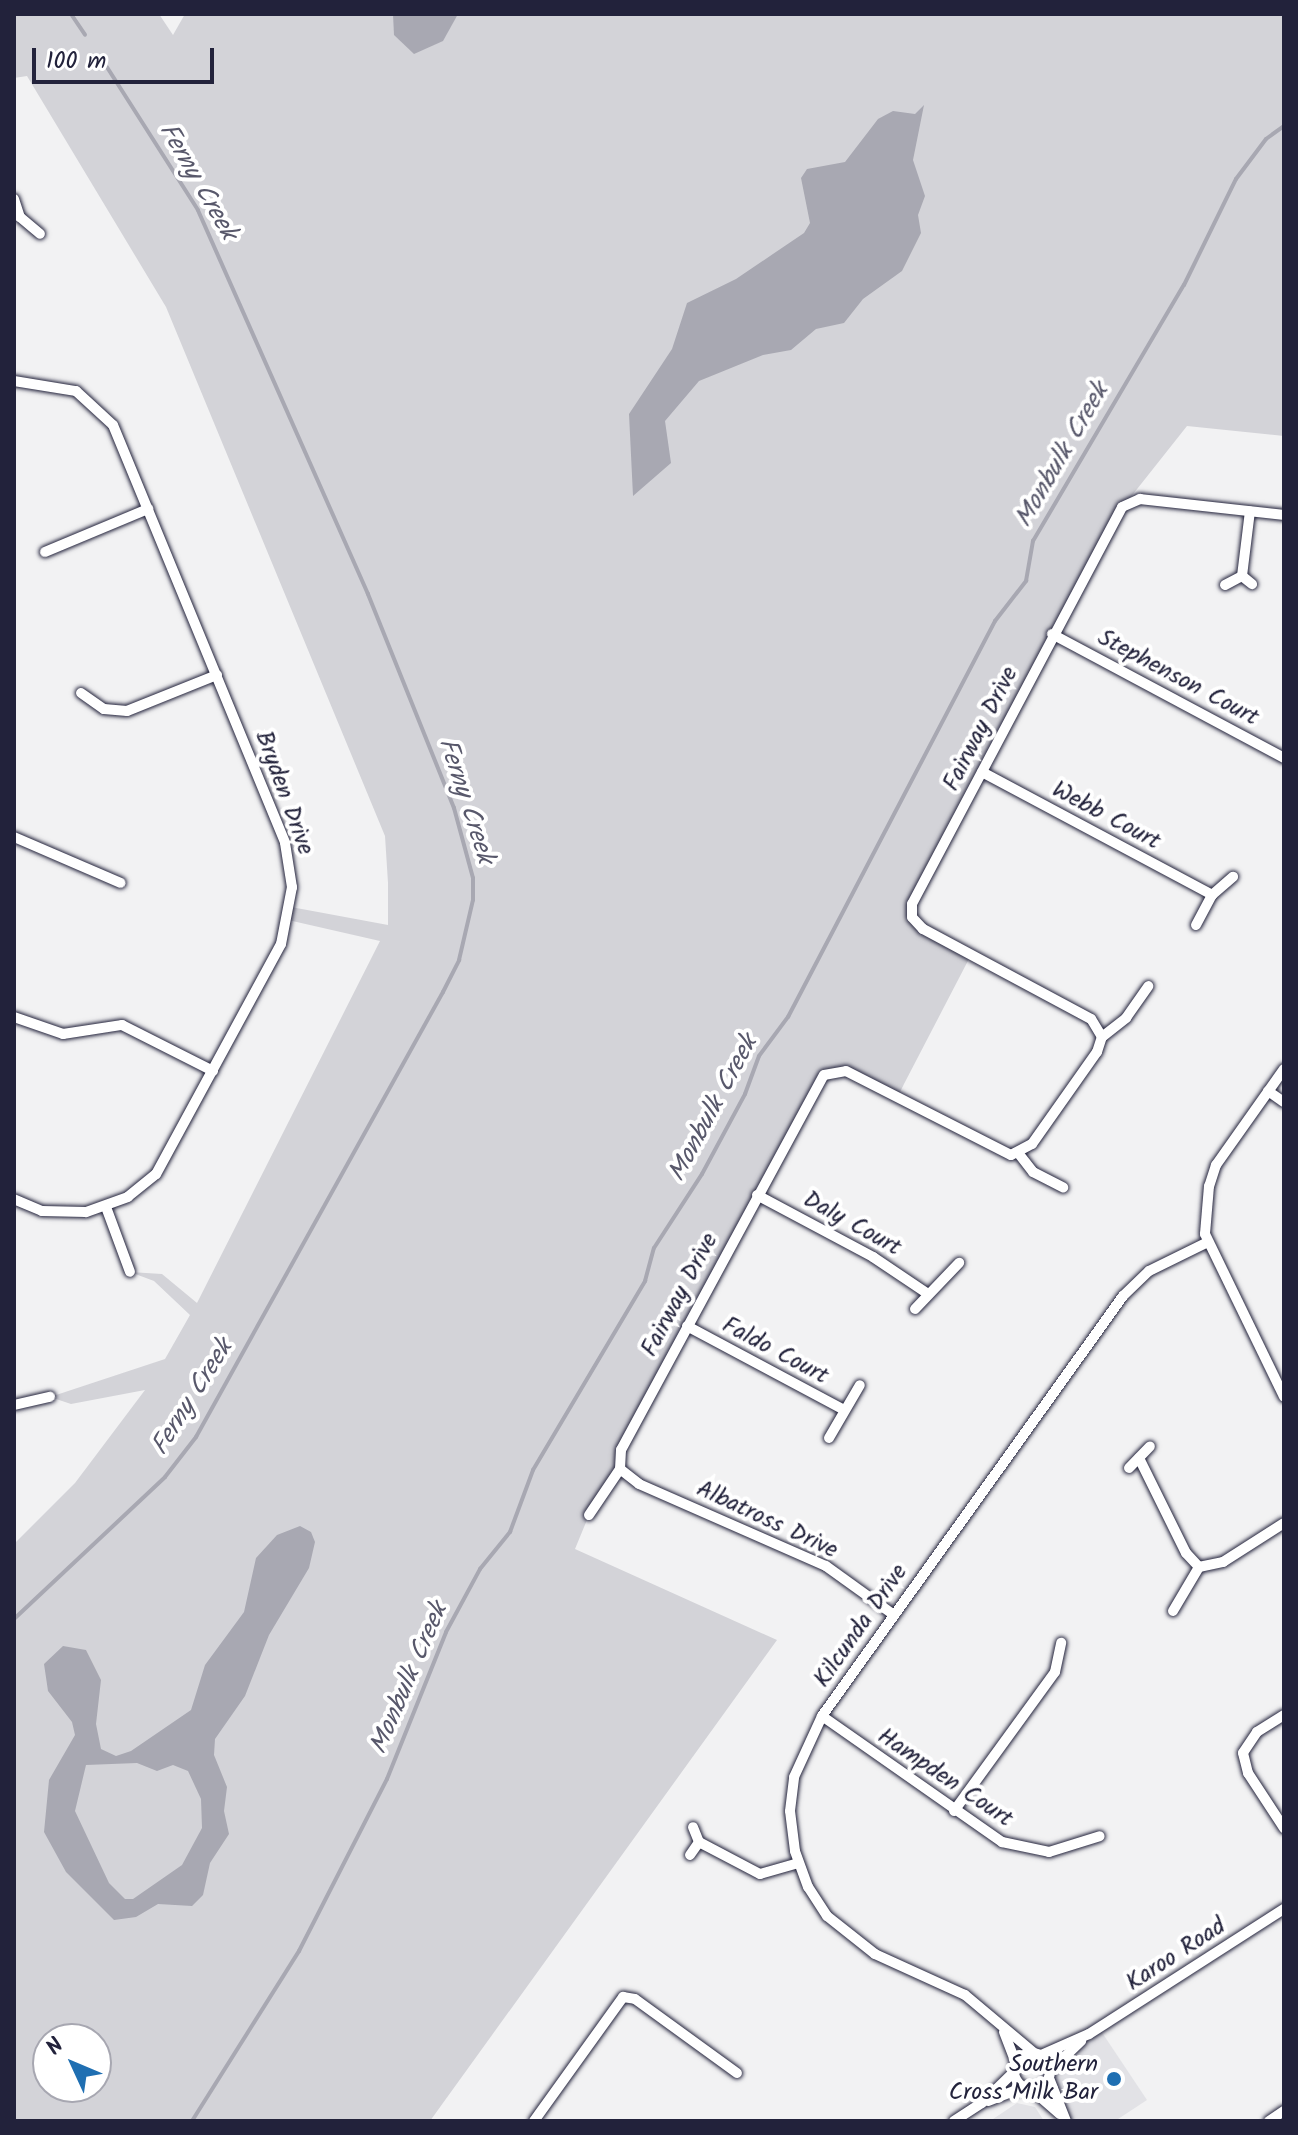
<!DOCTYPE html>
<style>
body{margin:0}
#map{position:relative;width:1298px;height:2135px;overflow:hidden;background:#f2f2f3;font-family:Kalam,sans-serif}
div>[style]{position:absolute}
.built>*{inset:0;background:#e2e2e6}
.green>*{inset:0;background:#d3d3d8}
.water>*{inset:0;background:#a8a8b2}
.stream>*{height:4px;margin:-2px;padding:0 2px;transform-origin:2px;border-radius:2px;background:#a8a8b2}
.roads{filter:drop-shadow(0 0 2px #22223b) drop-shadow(0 0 2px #22223b)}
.street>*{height:10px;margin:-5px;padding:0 5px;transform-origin:5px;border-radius:5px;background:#fff}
.street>.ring{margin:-5px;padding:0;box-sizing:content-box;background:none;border:10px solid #fff;border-radius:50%}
.dots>*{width:22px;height:22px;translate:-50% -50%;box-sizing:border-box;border:4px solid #fff;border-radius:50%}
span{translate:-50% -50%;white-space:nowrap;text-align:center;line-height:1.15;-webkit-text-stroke:8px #fff;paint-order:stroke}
.street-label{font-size:24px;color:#22223b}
.poi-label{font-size:24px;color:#22223b}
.right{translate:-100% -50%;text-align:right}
.water-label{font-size:26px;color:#58586b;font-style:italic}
.frame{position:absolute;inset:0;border:16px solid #22223b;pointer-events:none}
.north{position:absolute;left:32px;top:2023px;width:80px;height:80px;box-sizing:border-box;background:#fff;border:2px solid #a7a7b1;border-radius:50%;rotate:314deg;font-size:22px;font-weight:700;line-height:32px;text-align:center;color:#22223b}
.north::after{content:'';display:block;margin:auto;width:28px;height:36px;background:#1f6fb2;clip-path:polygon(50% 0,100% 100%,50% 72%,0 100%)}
.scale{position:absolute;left:32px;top:48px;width:182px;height:36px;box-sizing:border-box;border:4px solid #22223b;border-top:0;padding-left:10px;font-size:24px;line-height:28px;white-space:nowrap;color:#22223b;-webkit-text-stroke:6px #fff;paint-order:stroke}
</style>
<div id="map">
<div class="built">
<i style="clip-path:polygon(1099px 2028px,1147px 2100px,1115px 2121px,1066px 2121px,1051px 2074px)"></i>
<i style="clip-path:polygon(1017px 2103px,1035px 2107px,1044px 2121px,990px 2121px)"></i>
</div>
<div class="green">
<i style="clip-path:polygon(evenodd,14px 14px,159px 14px,173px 35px,185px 14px,1284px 14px,1284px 436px,1187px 426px,1126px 503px,915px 896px,912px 917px,971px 955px,904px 1084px,897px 1098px,831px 1070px,589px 1515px,575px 1549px,777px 1640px,430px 2121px,14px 2121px,14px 1544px,75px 1483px,145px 1390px,71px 1404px,50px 1397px,165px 1359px,190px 1315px,154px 1281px,130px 1272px,162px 1274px,197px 1303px,380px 941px,288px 920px,291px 907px,388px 925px,388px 883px,385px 836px,166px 307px,27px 76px,14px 78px,14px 14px,48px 2039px,96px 2039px,96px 2087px,48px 2087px,48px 2039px)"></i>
</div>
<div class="water">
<i style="clip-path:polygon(393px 14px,458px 14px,443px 41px,414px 54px,394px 35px)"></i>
<i style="clip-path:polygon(924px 105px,913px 160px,925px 196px,918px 215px,921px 233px,902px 271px,863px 299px,844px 323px,816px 329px,791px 350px,763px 355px,699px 381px,665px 421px,671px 463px,633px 496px,629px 414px,672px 349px,687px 303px,736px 279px,804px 233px,810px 223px,801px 178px,807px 169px,845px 162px,878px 119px,893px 111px,915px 114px)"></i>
<i style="clip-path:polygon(evenodd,300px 1526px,311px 1532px,315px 1542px,309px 1568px,269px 1635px,245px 1696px,215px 1739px,214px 1755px,227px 1787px,224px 1811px,229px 1834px,210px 1863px,203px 1895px,192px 1906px,158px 1904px,136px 1917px,114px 1920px,66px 1872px,44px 1832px,49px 1780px,75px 1735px,72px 1722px,48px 1691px,44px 1664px,63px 1646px,86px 1650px,101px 1680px,96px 1724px,101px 1749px,116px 1756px,131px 1751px,191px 1710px,205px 1665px,244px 1612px,256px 1558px,277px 1535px,300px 1526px,137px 1763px,157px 1771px,173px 1765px,188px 1771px,201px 1799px,202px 1828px,182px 1865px,133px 1899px,125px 1899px,109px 1883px,75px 1811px,86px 1765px,137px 1763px)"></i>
</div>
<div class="stream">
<i style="left:71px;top:14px;width:25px;rotate:56deg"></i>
<i style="left:14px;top:1619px;width:207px;rotate:-43.2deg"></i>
<i style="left:165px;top:1477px;width:51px;rotate:-52.2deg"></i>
<i style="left:196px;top:1437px;width:509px;rotate:-60.97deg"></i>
<i style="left:443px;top:992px;width:36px;rotate:-63deg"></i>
<i style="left:459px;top:960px;width:62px;rotate:-76.9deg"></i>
<i style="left:473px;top:900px;width:22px;rotate:-90deg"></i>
<i style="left:473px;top:878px;width:73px;rotate:-105.2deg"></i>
<i style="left:454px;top:808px;width:231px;rotate:-111.9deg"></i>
<i style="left:368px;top:594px;width:420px;rotate:-113.9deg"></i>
<i style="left:198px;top:210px;width:169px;rotate:-122.5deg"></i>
<i style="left:192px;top:2121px;width:201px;rotate:-57.8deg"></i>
<i style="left:299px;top:1951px;width:193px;rotate:-62.9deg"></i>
<i style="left:387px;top:1779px;width:158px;rotate:-68.1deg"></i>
<i style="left:446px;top:1632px;width:72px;rotate:-61.6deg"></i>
<i style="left:480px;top:1569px;width:48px;rotate:-51deg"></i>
<i style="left:510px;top:1532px;width:66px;rotate:-69.6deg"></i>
<i style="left:533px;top:1470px;width:220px;rotate:-59.3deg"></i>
<i style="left:645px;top:1281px;width:34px;rotate:-75deg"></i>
<i style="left:654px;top:1248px;width:88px;rotate:-57deg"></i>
<i style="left:702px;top:1174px;width:91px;rotate:-61.7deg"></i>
<i style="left:745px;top:1094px;width:40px;rotate:-69.8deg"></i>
<i style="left:759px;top:1056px;width:49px;rotate:-53.4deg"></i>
<i style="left:788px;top:1017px;width:447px;rotate:-62.4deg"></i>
<i style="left:995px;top:621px;width:51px;rotate:-52.2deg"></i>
<i style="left:1026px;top:581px;width:41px;rotate:-80.1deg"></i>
<i style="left:1033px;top:541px;width:297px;rotate:-59.5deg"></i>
<i style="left:1184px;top:285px;width:118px;rotate:-63.9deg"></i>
<i style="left:1236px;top:179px;width:50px;rotate:-53.1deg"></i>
<i style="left:1266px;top:139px;width:22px;rotate:-36deg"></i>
</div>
<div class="roads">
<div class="street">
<i style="left:14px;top:199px;width:19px;rotate:72deg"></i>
<i style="left:20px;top:217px;width:26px;rotate:40deg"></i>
<i style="left:14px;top:381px;width:63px;rotate:9.2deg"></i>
<i style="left:76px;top:391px;width:50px;rotate:42.6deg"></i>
<i style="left:113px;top:425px;width:452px;rotate:67.6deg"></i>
<i style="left:285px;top:843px;width:45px;rotate:81deg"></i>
<i style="left:292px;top:887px;width:58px;rotate:100.9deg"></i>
<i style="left:281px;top:944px;width:262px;rotate:118.5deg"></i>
<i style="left:156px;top:1174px;width:36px;rotate:141deg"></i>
<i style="left:128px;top:1197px;width:45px;rotate:160.3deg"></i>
<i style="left:86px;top:1212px;width:44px;rotate:-178.7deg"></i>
<i style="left:42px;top:1211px;width:30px;rotate:-157deg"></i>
<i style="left:45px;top:552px;width:112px;rotate:-22.7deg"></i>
<i style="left:1242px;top:576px;width:13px;rotate:39deg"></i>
<i style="left:1225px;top:585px;width:19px;rotate:-28deg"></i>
<i style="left:1242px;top:576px;width:65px;rotate:-83deg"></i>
<i style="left:1052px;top:634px;width:263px;rotate:28.1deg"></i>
<i style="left:81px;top:693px;width:28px;rotate:35deg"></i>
<i style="left:104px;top:709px;width:23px;rotate:5deg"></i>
<i style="left:127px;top:711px;width:97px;rotate:-21.8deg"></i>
<i style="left:982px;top:772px;width:261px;rotate:28.1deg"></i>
<i style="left:14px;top:837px;width:116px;rotate:23.3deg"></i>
<i style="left:1196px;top:925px;width:34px;rotate:-62deg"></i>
<i style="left:1212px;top:895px;width:28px;rotate:-41deg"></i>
<i style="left:14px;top:1017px;width:52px;rotate:19.1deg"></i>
<i style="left:63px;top:1034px;width:60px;rotate:-8.7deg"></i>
<i style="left:122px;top:1025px;width:102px;rotate:26.8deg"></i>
<i style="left:1102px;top:1037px;width:31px;rotate:-38deg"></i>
<i style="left:1126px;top:1018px;width:39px;rotate:-55deg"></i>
<i style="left:1284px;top:1069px;width:118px;rotate:125.3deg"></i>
<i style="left:1216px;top:1165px;width:22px;rotate:108deg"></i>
<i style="left:1209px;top:1186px;width:48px;rotate:94.8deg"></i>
<i style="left:1205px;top:1234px;width:181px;rotate:64.1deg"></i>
<i style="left:1268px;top:1091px;width:19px;rotate:35deg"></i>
<i style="left:1019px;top:1154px;width:23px;rotate:52deg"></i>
<i style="left:1033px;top:1172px;width:34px;rotate:27deg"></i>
<i style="left:757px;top:1195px;width:132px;rotate:28.1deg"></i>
<i style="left:873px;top:1257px;width:63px;rotate:33.9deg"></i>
<i style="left:106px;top:1207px;width:69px;rotate:69.7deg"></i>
<i style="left:915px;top:1309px;width:64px;rotate:-46.3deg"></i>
<i style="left:687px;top:1326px;width:178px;rotate:28.1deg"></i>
<i style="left:14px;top:1405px;width:37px;rotate:-13deg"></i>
<i style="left:829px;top:1438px;width:61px;rotate:-59.7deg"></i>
<i style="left:1139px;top:1458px;width:106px;rotate:63.7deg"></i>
<i style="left:1186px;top:1553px;width:19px;rotate:47deg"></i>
<i style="left:1199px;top:1567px;width:25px;rotate:-12deg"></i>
<i style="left:1223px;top:1562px;width:72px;rotate:-32.6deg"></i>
<i style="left:1129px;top:1468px;width:30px;rotate:-46deg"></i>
<i style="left:620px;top:1469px;width:24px;rotate:38deg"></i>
<i style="left:639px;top:1484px;width:204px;rotate:23.7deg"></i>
<i style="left:826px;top:1566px;width:84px;rotate:35.8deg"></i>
<i style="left:589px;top:1515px;width:55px;rotate:-56deg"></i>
<i style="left:620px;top:1469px;width:19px;rotate:-87deg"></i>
<i style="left:621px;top:1450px;width:426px;rotate:-61.6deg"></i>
<i style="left:824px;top:1075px;width:22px;rotate:-10deg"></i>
<i style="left:846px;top:1071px;width:185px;rotate:27deg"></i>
<i style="left:1011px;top:1155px;width:24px;rotate:-28deg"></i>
<i style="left:1032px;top:1144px;width:113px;rotate:-54.8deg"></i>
<i style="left:1097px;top:1052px;width:16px;rotate:-72deg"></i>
<i style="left:1102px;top:1037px;width:21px;rotate:-121deg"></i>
<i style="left:1091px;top:1019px;width:191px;rotate:-151.8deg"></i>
<i style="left:923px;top:929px;width:16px;rotate:-133deg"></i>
<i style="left:912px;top:917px;width:13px;rotate:-90deg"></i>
<i style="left:912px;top:904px;width:449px;rotate:-62.1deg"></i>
<i style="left:1122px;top:507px;width:20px;rotate:-24deg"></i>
<i style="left:1140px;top:499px;width:145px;rotate:6.3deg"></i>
<i style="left:1173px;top:1611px;width:51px;rotate:-59.4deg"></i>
<i style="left:1284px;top:1715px;width:32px;rotate:148deg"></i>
<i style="left:1257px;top:1732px;width:25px;rotate:124deg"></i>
<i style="left:1243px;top:1753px;width:21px;rotate:76deg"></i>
<i style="left:1248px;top:1773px;width:66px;rotate:56.8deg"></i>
<i style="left:822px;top:1716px;width:220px;rotate:35deg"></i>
<i style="left:1002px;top:1842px;width:48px;rotate:12deg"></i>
<i style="left:1049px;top:1852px;width:53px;rotate:-17.4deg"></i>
<i style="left:954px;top:1811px;width:172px;rotate:-54deg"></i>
<i style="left:1055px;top:1672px;width:30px;rotate:-78deg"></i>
<i style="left:699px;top:1842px;width:69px;rotate:27.7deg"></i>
<i style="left:760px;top:1874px;width:40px;rotate:-16deg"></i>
<i style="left:690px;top:1855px;width:16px;rotate:-55deg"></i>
<i style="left:699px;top:1842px;width:16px;rotate:-112deg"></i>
<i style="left:1004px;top:2032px;width:33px;rotate:69deg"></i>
<i style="left:1033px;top:2052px;width:89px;rotate:-140deg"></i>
<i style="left:965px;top:1995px;width:99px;rotate:-155.5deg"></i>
<i style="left:875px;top:1954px;width:61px;rotate:-141.6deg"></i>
<i style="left:827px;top:1916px;width:35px;rotate:-123deg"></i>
<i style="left:808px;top:1887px;width:38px;rotate:-110deg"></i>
<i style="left:795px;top:1851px;width:40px;rotate:-97.1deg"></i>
<i style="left:790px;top:1811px;width:34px;rotate:-83deg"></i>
<i style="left:794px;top:1777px;width:67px;rotate:-65.3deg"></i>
<i style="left:822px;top:1716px;width:517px;rotate:-54.37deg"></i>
<i style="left:1123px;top:1296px;width:36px;rotate:-44deg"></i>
<i style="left:1149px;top:1271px;width:64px;rotate:-26.2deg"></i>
<i class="ring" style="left:1014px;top:2053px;width:26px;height:26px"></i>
<i style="left:1041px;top:2055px;width:52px;rotate:-23.6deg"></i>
<i style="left:1089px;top:2034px;width:232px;rotate:-32.7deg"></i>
<i style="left:1051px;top:2070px;width:42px;rotate:-44deg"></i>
<i style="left:1049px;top:2078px;width:46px;rotate:68.4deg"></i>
<i style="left:1031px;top:2089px;width:38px;rotate:41deg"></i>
<i style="left:988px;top:2101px;width:40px;rotate:-21deg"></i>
<i style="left:534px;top:2121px;width:153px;rotate:-54.3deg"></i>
<i style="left:623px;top:1997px;width:12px;rotate:9deg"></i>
<i style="left:635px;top:1999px;width:126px;rotate:36deg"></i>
<i style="left:954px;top:2121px;width:33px;rotate:-33deg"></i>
<i style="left:982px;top:2103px;width:45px;rotate:-44.1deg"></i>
<i style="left:1269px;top:2121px;width:18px;rotate:-34deg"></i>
</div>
</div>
<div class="dots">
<i style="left:1114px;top:2079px;background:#1f6fb2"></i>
</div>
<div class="street-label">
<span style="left:1178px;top:678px;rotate:28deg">Stephenson Court</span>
<span style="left:981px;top:729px;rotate:-63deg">Fairway Drive</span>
<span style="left:284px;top:793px;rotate:70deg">Bryden Drive</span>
<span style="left:1106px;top:816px;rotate:28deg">Webb Court</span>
<span style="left:852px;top:1224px;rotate:29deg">Daly Court</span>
<span style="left:680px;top:1295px;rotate:-62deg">Fairway Drive</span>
<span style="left:775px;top:1351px;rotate:28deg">Faldo Court</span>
<span style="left:767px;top:1520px;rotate:25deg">Albatross Drive</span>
<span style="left:861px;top:1626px;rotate:-55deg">Kilcunda Drive</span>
<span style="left:945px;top:1778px;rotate:34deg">Hampden Court</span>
<span style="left:1176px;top:1955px;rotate:-33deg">Karoo Road</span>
</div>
<div class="poi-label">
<span class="right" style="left:1098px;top:2079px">Southern<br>Cross Milk Bar</span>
</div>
<div class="water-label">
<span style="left:197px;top:182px;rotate:60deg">Ferny Creek</span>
<span style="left:1063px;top:456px;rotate:-60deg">Monbulk Creek</span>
<span style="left:465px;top:801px;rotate:72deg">Ferny Creek</span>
<span style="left:714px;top:1109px;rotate:-62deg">Monbulk Creek</span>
<span style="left:193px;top:1398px;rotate:-58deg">Ferny Creek</span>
<span style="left:410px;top:1679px;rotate:-67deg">Monbulk Creek</span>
</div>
<div class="frame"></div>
<div class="north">N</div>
<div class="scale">100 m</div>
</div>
